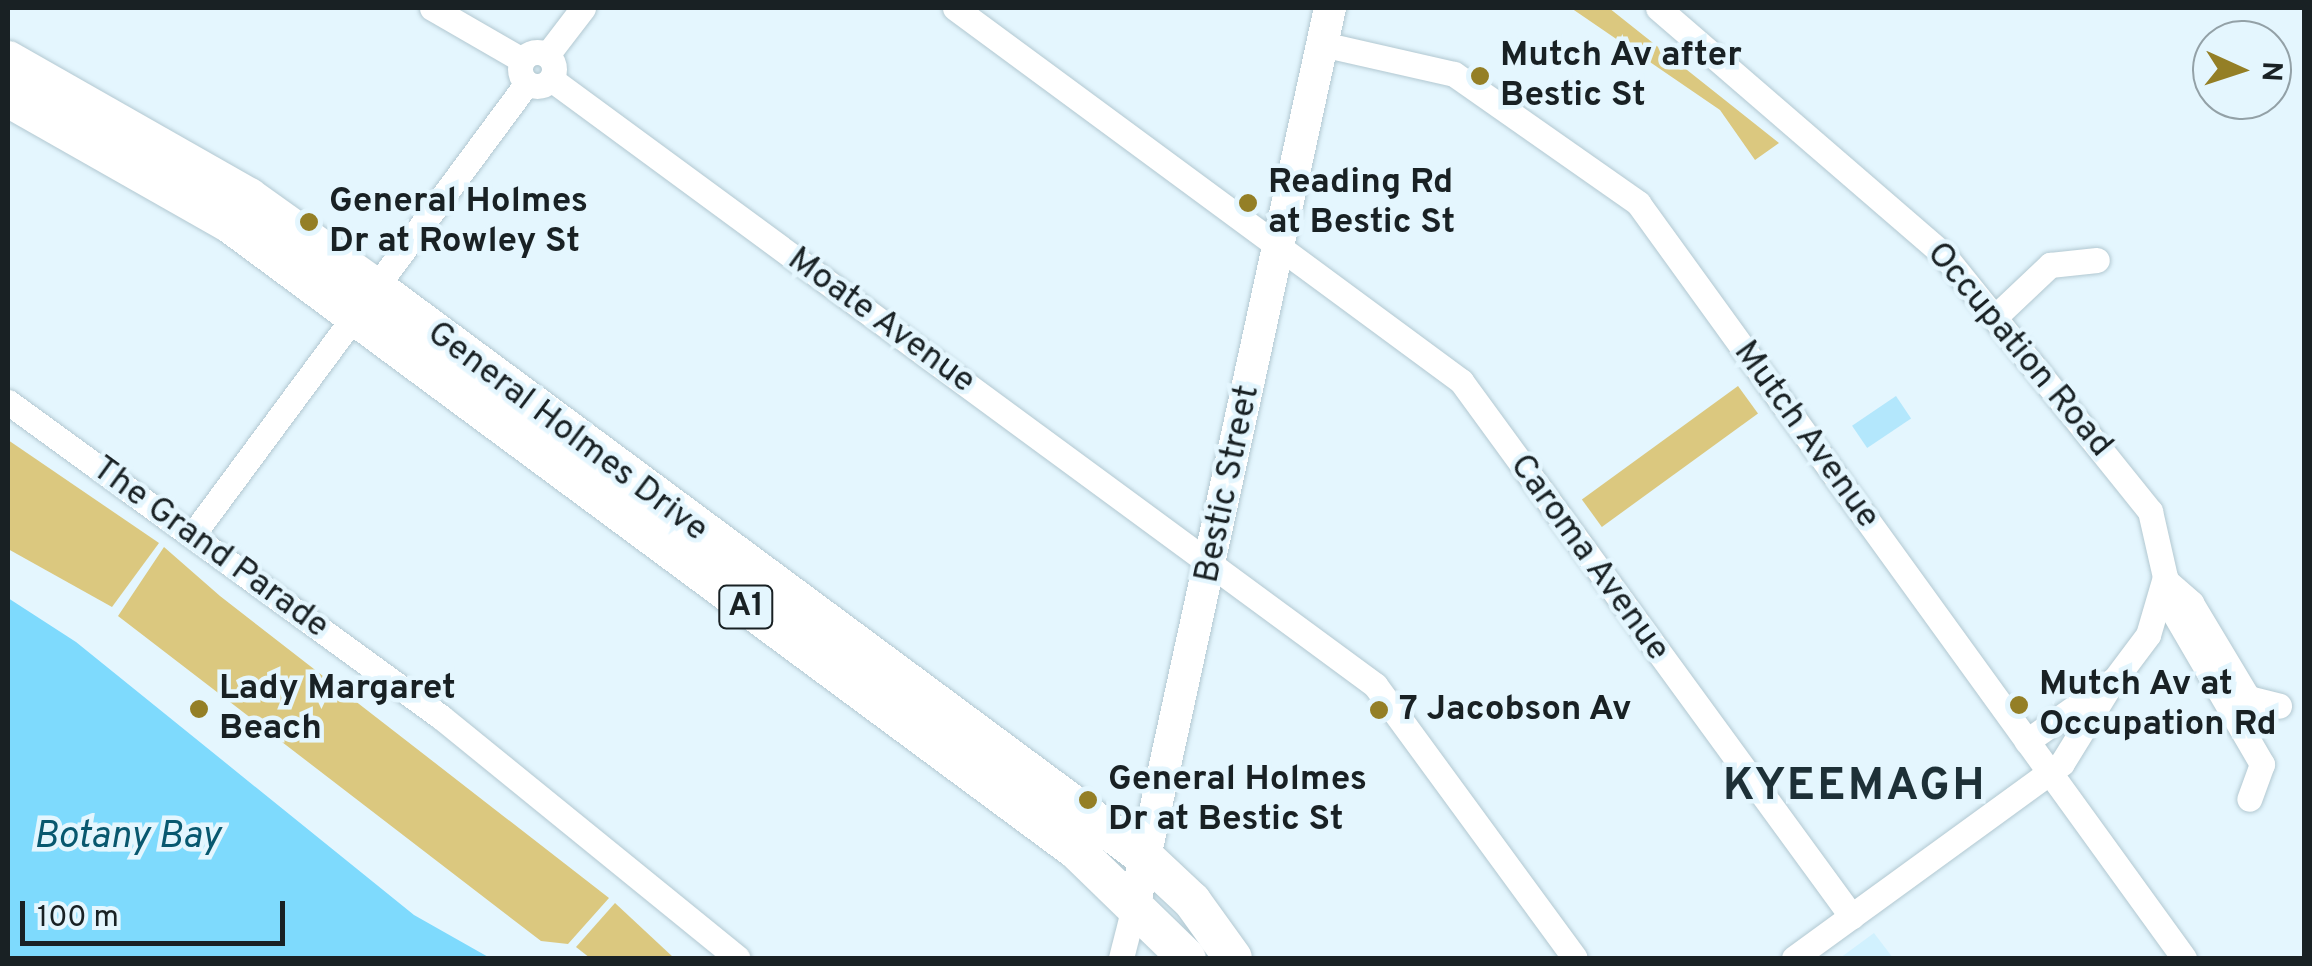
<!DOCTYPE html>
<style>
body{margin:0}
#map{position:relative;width:2312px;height:966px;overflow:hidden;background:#e4f6fe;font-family:Overpass,sans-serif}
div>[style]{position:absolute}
.built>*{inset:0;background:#d1f1fe}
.green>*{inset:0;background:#dbc87f;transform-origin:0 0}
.water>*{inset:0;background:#7edafd}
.building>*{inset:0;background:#b3e7fc;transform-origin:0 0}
.roads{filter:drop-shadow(0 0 2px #b2c8d1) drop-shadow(0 0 2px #b2c8d1)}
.minor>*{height:25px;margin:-12.5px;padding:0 12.5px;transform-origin:12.5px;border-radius:12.5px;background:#fff}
.minor>.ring{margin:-12.5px;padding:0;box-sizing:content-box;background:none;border:25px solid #fff;border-radius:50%}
.major>*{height:32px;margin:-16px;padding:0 16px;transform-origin:16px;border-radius:16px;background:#fff}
.highway>*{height:38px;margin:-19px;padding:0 19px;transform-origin:19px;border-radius:19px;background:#fff}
.dots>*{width:28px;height:28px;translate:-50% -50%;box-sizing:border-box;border:5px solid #e4f6fe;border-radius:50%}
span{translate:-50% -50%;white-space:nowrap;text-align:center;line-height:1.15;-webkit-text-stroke:9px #e4f6fe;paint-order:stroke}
.shield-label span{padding:2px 8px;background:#e4f6fe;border:2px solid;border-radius:8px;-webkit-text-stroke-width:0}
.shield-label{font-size:32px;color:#192124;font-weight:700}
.poi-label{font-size:35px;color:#192124;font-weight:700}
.left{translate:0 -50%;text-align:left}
.street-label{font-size:35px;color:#192124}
.water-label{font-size:38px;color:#08586f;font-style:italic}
.district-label{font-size:45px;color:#1d3037;font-weight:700;letter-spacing:2.5px}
.frame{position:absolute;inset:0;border:10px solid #192124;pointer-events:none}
.north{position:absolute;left:2192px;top:20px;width:100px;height:100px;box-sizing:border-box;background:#e4f6fe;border:2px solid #93a1a7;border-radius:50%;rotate:93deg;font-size:28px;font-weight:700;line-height:40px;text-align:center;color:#192124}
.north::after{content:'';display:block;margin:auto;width:35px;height:45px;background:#947f26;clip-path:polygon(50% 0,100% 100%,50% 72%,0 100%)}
.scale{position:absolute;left:20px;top:901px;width:265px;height:45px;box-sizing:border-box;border:5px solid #192124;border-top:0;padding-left:12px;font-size:30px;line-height:35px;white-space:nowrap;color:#192124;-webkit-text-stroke:8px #e4f6fe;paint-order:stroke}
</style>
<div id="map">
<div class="built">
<i style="clip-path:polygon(1874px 933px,1893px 958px,1840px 958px)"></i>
</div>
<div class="green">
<i style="clip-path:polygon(1571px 8px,1609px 8px,1779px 143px,1755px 160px,1720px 110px)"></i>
<i style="left:1738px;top:386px;width:34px;height:193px;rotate:54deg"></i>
<i style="clip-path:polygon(8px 440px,159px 543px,112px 607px,8px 549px)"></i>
<i style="clip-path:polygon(164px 547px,220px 596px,609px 898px,568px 944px,541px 941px,118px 616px)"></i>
<i style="clip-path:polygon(615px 903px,674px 958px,590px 958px,576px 947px)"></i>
</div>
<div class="water">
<i style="clip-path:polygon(8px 598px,76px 642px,414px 915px,490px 958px,8px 958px)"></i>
</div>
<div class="building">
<i style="left:1896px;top:396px;width:27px;height:53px;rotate:56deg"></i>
</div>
<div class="roads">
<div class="minor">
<i style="left:432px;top:8px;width:104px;rotate:30deg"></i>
<i style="left:955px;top:8px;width:629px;rotate:36.4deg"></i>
<i style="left:1461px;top:381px;width:663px;rotate:53.89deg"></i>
<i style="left:1658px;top:8px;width:378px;rotate:40.8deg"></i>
<i style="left:1944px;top:255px;width:329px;rotate:51.2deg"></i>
<i style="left:2150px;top:511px;width:68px;rotate:77.2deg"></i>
<i style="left:2165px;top:577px;width:60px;rotate:106.3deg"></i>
<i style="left:2148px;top:635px;width:55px;rotate:126.9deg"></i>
<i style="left:2115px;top:679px;width:108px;rotate:144.8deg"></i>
<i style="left:1322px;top:44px;width:135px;rotate:12.8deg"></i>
<i style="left:1454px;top:74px;width:225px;rotate:35deg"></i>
<i style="left:1638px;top:203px;width:932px;rotate:54.13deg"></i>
<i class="ring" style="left:520px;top:52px;width:9px;height:9px"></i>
<i style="left:547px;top:55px;width:59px;rotate:-52.5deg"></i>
<i style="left:551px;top:79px;width:1023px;rotate:36.33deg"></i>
<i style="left:1375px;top:685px;width:338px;rotate:53.8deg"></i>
<i style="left:1995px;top:317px;width:76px;rotate:-43.4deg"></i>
<i style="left:2050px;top:265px;width:47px;rotate:-6.1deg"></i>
<i style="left:8px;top:402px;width:535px;rotate:36.04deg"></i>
<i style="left:441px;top:717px;width:382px;rotate:39.1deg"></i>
<i style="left:194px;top:533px;width:560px;rotate:-53.5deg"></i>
<i style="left:2165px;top:580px;width:35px;rotate:41deg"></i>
<i style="left:2191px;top:603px;width:111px;rotate:59deg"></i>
<i style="left:2248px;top:698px;width:32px;rotate:14deg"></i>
<i style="left:2163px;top:594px;width:197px;rotate:59.8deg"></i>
<i style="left:2262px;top:764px;width:37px;rotate:110deg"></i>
<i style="left:1121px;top:958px;width:57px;rotate:-75.7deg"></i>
<i style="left:1794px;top:958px;width:331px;rotate:-36deg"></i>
<i style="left:2062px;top:763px;width:89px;rotate:-58.3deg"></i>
</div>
<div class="major">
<i style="left:1135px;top:903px;width:916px;rotate:-77.71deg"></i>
</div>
<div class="highway">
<i style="left:8px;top:60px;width:277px;rotate:29.6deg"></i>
<i style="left:249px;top:197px;width:153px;rotate:35.5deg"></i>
<i style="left:374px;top:286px;width:962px;rotate:36.55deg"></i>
<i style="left:1147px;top:859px;width:62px;rotate:43deg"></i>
<i style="left:1192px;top:901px;width:70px;rotate:54.3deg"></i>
<i style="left:8px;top:98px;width:255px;rotate:29.6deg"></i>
<i style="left:230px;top:224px;width:1054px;rotate:36.51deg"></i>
<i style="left:1077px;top:851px;width:153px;rotate:44.2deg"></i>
</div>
</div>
<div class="dots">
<i style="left:1480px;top:76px;background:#947f26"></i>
<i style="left:1248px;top:203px;background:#947f26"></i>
<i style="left:309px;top:222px;background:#947f26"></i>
<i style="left:2019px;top:705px;background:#947f26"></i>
<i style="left:199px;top:709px;background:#947f26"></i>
<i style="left:1379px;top:710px;background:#947f26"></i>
<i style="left:1088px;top:800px;background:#947f26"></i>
</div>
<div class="shield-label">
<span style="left:746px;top:607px">A1</span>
</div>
<div class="poi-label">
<span class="left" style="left:1500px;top:76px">Mutch Av after<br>Bestic St</span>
<span class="left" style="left:1268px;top:203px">Reading Rd<br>at Bestic St</span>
<span class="left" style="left:329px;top:222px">General Holmes<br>Dr at Rowley St</span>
<span class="left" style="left:2039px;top:705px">Mutch Av at<br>Occupation Rd</span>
<span class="left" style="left:219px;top:709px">Lady Margaret<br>Beach</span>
<span class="left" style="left:1399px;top:710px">7 Jacobson Av</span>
<span class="left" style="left:1108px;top:800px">General Holmes<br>Dr at Bestic St</span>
</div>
<div class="street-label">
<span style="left:881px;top:321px;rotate:36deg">Moate Avenue</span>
<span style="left:2019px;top:350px;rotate:50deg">Occupation Road</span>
<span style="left:567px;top:432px;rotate:37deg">General Holmes Drive</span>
<span style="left:1806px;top:435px;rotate:54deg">Mutch Avenue</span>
<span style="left:1228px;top:484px;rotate:-78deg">Bestic Street</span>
<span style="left:210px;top:548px;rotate:36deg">The Grand Parade</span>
<span style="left:1589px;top:558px;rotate:54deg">Caroma Avenue</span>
</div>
<div class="water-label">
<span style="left:127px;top:838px">Botany Bay</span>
</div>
<div class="district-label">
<span style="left:1855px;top:788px">KYEEMAGH</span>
</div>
<div class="frame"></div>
<div class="north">N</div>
<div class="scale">100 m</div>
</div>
